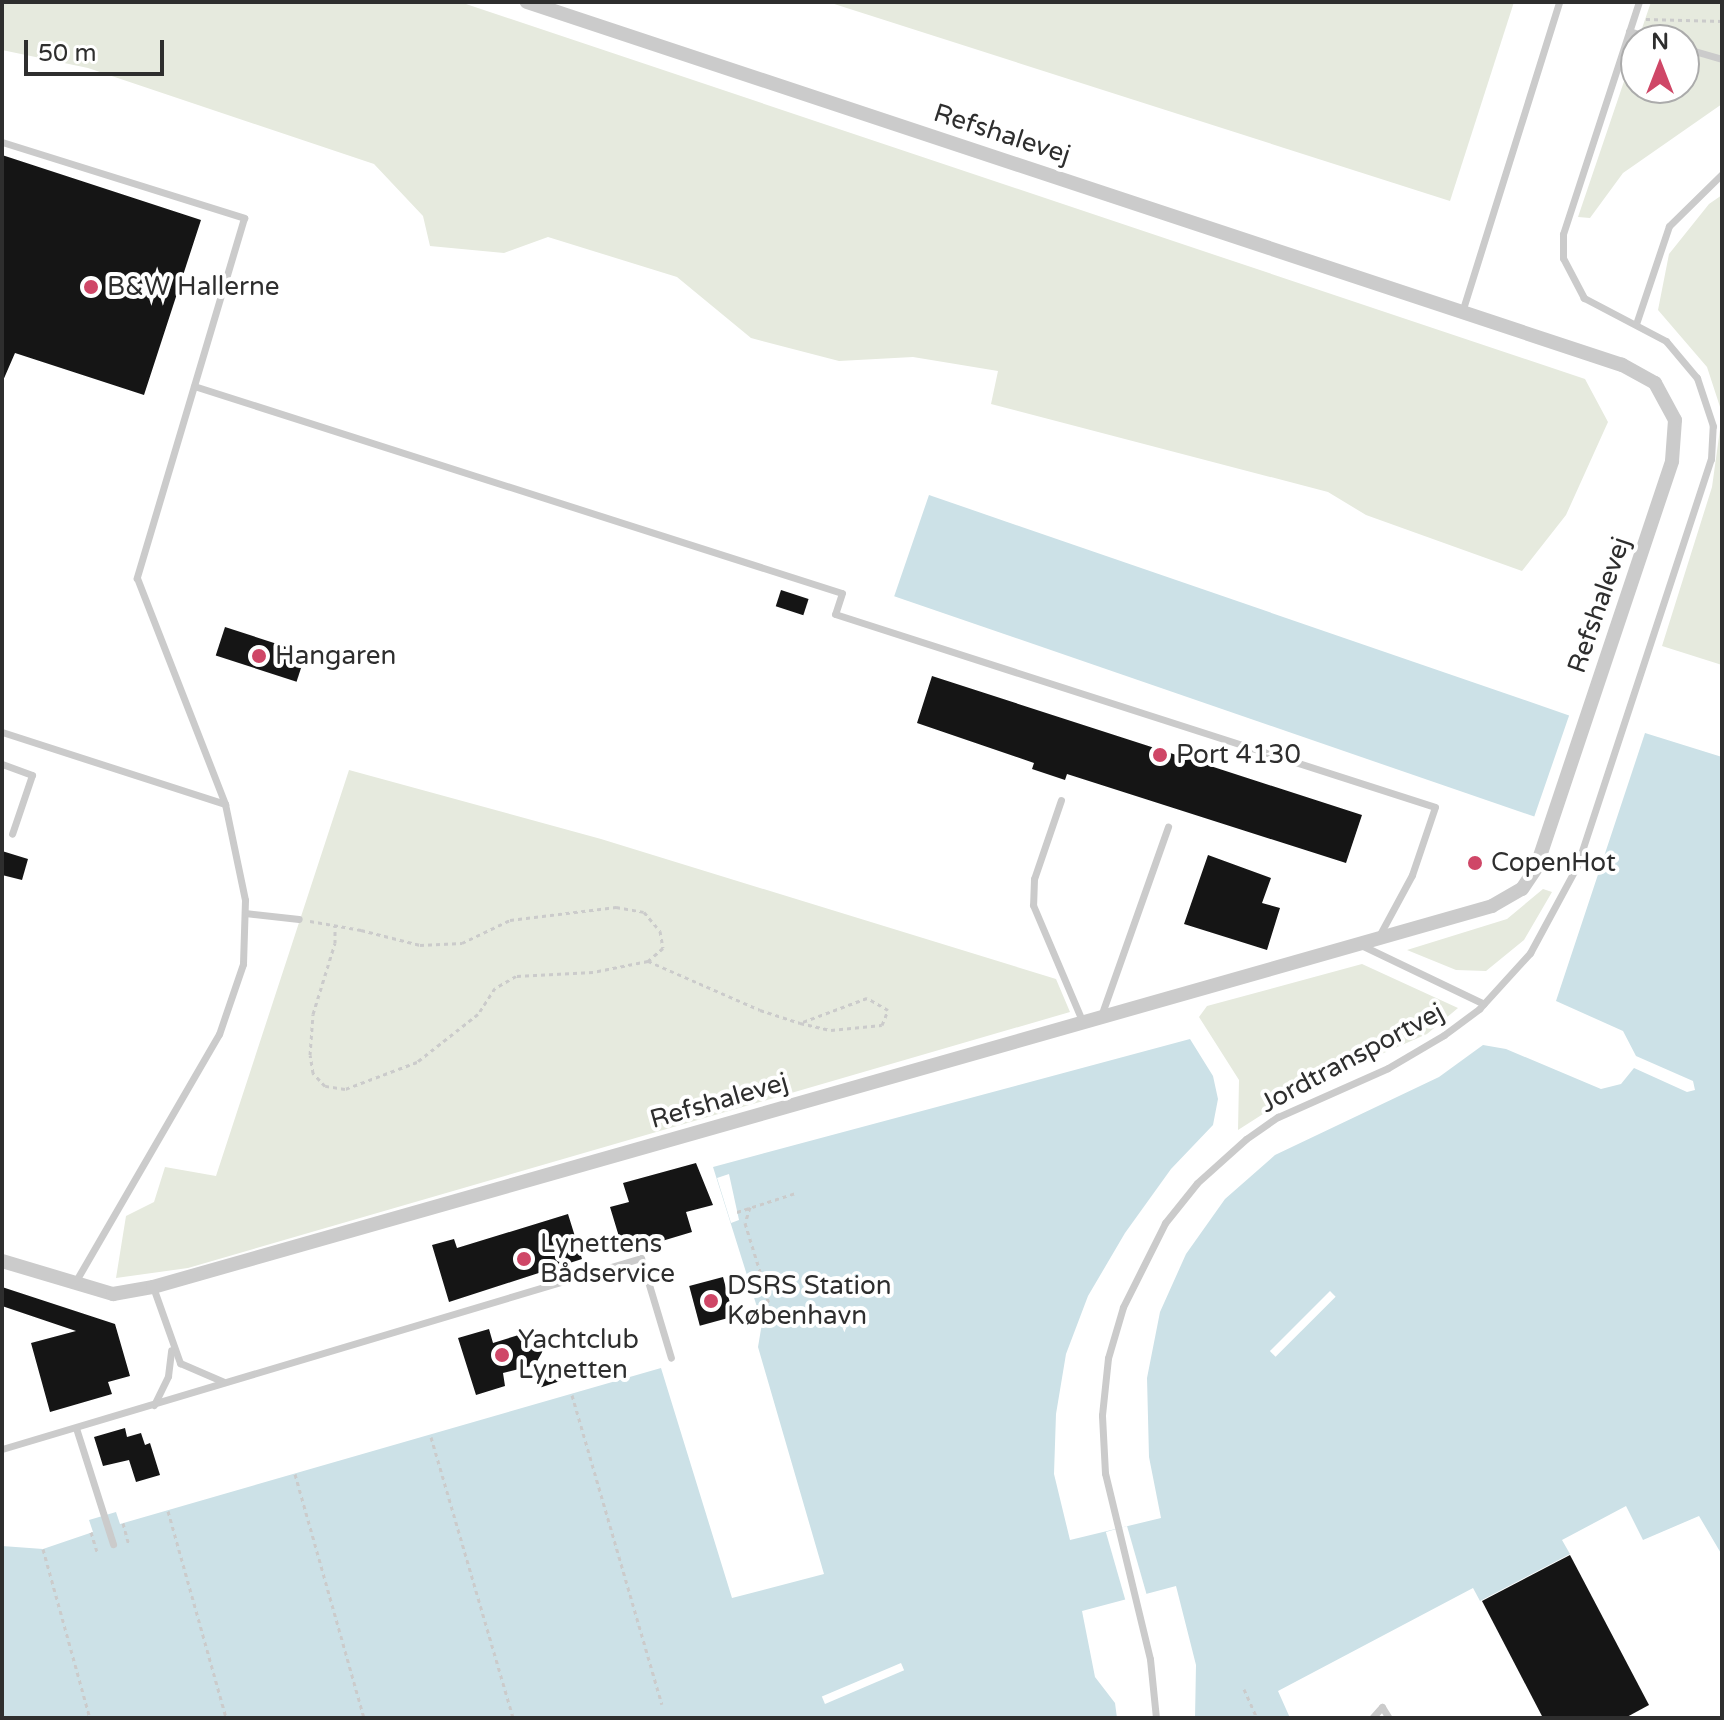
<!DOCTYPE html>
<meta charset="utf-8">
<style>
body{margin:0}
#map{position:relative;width:1724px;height:1720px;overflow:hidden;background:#fff;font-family:"Varela Round",sans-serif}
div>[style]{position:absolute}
.green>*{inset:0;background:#e6eade}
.water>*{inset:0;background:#cce1e7;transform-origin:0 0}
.pier>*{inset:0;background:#fff;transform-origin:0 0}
.building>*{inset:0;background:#151515;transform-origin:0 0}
.path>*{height:3px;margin-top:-1.5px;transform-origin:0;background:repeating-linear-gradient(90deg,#cbcbcb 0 4px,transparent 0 8px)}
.lane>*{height:7px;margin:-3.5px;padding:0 3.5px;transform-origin:3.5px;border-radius:3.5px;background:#cbcbcb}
.street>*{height:14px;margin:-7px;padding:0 7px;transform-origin:7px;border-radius:7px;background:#cbcbcb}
.dots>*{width:22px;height:22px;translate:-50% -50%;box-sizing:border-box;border:4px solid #fff;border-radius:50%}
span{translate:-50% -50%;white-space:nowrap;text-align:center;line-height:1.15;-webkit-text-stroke:8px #fff;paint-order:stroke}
.street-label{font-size:26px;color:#2e2e2e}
.poi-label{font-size:26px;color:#2e2e2e}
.left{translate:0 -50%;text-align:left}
.frame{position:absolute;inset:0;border:4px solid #2e2e2e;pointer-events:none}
.north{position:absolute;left:1620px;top:24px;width:80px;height:80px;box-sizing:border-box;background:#fff;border:2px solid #ababab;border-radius:50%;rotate:0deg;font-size:22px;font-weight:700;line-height:32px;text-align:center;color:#2e2e2e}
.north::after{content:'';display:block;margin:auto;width:28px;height:36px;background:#cf4767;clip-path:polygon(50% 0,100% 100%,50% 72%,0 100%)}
.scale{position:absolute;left:24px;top:40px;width:140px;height:36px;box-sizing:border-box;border:4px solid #2e2e2e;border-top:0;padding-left:10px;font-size:24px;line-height:28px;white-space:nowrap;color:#2e2e2e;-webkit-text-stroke:6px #fff;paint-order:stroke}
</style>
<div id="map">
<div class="green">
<i style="clip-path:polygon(2px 2px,460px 2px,1585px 379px,1608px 422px,1566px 515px,1522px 571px,1366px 515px,1328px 492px,991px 404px,998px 371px,913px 357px,839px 361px,751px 338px,677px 277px,548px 237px,504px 253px,430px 246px,423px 216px,374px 164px,88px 68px,2px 50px)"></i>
<i style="clip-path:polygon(828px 2px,1514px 2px,1450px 201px)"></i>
<i style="clip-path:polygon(1651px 2px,1722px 2px,1722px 104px,1623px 173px,1590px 218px,1578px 217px,1636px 46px,1636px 88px,1684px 88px,1684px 40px,1638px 40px)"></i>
<i style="clip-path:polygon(1722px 195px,1722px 413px,1707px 367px,1658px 310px,1669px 254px,1709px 204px)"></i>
<i style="clip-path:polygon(1722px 415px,1722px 665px,1662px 646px,1712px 487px)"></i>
<i style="clip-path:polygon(349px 770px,601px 839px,1056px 979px,1070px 1012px,188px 1268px,116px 1278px,126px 1216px,154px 1202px,165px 1167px,216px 1176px)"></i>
<i style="clip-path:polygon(1543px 889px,1552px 892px,1524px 940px,1486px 971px,1456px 970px,1407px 950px,1507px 919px)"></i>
<i style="clip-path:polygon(1362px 964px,1458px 1008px,1427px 1034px,1302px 1089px,1238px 1130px,1239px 1080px,1199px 1017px,1207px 1006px)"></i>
</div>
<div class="water">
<i style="left:929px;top:495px;width:677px;height:107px;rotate:19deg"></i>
<i style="clip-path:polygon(1645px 733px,1722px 757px,1722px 1555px,1699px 1516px,1643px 1540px,1626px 1506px,1562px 1540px,1570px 1554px,1480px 1601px,1473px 1588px,1278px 1691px,1290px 1718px,1195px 1718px,1196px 1665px,1176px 1586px,1082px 1611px,1095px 1677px,1115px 1703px,1117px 1718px,2px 1718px,2px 1546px,43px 1549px,93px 1532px,89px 1520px,116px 1512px,120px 1524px,661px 1368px,732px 1598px,824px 1574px,758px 1347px,762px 1323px,713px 1167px,1190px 1039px,1213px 1076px,1218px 1099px,1213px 1125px,1171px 1169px,1125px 1233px,1088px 1296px,1066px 1354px,1056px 1414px,1054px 1474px,1070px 1540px,1161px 1518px,1149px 1457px,1147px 1378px,1160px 1312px,1186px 1254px,1225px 1199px,1275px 1155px,1439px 1077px,1483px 1045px,1506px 1049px,1601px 1089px,1621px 1084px,1634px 1068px,1687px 1092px,1695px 1090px,1693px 1081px,1636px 1056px,1623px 1031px,1556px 1001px)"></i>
</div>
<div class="pier">
<i style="clip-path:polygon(729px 1174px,739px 1220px,731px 1223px,717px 1178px)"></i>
<i style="left:1330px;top:1291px;width:8px;height:85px;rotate:45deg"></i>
<i style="left:1127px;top:1526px;width:71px;height:22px;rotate:74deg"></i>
<i style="left:901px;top:1663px;width:8px;height:86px;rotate:67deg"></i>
</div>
<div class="building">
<i style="clip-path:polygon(2px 155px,201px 220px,144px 395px,15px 353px,2px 383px)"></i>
<i style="left:781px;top:590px;width:29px;height:17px;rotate:18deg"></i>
<i style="left:225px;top:627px;width:85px;height:30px;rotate:18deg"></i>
<i style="clip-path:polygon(932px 676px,1362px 815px,1346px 863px,1067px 774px,1065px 780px,1032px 769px,1034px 763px,917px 723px)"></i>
<i style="clip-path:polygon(2px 851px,28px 859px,22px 880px,2px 875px)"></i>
<i style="clip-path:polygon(1208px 855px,1271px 878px,1262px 903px,1280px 908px,1267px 950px,1184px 924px)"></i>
<i style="clip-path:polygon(696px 1163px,713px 1205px,686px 1212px,692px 1232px,642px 1247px,639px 1236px,620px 1240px,610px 1207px,629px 1202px,623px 1183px)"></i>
<i style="clip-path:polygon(568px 1214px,582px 1259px,449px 1302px,432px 1245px,454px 1239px,457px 1248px)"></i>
<i style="left:723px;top:1277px;width:41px;height:35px;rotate:75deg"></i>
<i style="clip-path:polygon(2px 1287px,115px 1324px,130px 1376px,108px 1382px,112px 1394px,50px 1412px,31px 1343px,76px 1331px,2px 1306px)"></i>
<i style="clip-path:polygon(489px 1329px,493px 1343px,525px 1333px,546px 1345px,535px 1365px,503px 1373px,505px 1386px,476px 1395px,458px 1338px)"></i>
<i style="left:557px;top:1361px;width:20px;height:23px;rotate:72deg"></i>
<i style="clip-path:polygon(125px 1428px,127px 1437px,141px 1433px,145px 1445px,150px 1443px,160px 1475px,136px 1482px,129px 1460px,103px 1466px,94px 1437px)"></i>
<i style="clip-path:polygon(1570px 1555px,1649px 1705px,1625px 1718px,1543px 1718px,1482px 1601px)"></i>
</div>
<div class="path">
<i style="left:1646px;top:19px;width:76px;rotate:1.5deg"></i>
<i style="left:310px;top:921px;width:52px;rotate:10deg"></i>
<i style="left:361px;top:930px;width:61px;rotate:14.3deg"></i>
<i style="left:420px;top:945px;width:42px;rotate:-2.7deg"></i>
<i style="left:462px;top:943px;width:53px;rotate:-25.6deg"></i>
<i style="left:510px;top:920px;width:107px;rotate:-7deg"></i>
<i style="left:616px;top:907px;width:28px;rotate:10deg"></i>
<i style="left:644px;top:912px;width:25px;rotate:50deg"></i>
<i style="left:660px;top:931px;width:17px;rotate:80deg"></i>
<i style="left:663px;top:948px;width:20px;rotate:139deg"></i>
<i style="left:648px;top:961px;width:56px;rotate:168.7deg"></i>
<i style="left:593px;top:972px;width:77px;rotate:177deg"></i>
<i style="left:516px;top:976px;width:24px;rotate:150deg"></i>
<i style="left:495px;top:988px;width:31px;rotate:123deg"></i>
<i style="left:478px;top:1014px;width:78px;rotate:141.8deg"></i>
<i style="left:417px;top:1062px;width:77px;rotate:159.4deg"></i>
<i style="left:345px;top:1089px;width:20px;rotate:-171deg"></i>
<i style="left:325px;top:1086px;width:18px;rotate:-133deg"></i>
<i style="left:313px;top:1073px;width:18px;rotate:-99deg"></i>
<i style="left:310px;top:1055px;width:41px;rotate:-85.8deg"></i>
<i style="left:313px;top:1014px;width:74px;rotate:-72.8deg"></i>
<i style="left:335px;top:943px;width:17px;rotate:-90deg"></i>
<i style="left:648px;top:961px;width:122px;rotate:23.6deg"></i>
<i style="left:760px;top:1010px;width:42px;rotate:18deg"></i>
<i style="left:800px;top:1023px;width:32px;rotate:13deg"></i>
<i style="left:831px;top:1030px;width:51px;rotate:-5.6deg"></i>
<i style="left:882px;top:1025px;width:16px;rotate:-68deg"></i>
<i style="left:888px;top:1010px;width:24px;rotate:-150deg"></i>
<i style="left:867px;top:998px;width:72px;rotate:159.5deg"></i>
<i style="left:750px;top:1207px;width:17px;rotate:107deg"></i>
<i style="left:745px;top:1223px;width:58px;rotate:72.8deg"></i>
<i style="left:737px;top:1212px;width:62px;rotate:-17.9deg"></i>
<i style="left:763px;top:1283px;width:41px;rotate:74.2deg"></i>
<i style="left:753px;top:1292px;width:13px;rotate:-18deg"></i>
<i style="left:572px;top:1395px;width:322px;rotate:73.8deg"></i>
<i style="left:431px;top:1437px;width:293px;rotate:73.7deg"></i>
<i style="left:295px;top:1474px;width:254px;rotate:74.2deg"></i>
<i style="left:168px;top:1511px;width:215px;rotate:74.3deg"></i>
<i style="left:123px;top:1523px;width:23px;rotate:75deg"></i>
<i style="left:91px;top:1532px;width:21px;rotate:73deg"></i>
<i style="left:43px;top:1549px;width:175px;rotate:74.5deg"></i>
<i style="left:1244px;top:1689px;width:32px;rotate:66deg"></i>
</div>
<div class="lane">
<i style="left:1629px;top:31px;width:30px;rotate:17deg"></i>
<i style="left:1684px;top:48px;width:40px;rotate:16deg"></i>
<i style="left:2px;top:142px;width:254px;rotate:17.4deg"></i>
<i style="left:244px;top:218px;width:376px;rotate:106.6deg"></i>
<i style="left:137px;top:578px;width:243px;rotate:68.7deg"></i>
<i style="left:225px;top:804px;width:98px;rotate:78.2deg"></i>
<i style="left:245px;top:900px;width:64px;rotate:91.8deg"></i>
<i style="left:243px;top:964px;width:74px;rotate:108.9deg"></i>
<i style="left:219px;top:1034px;width:287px;rotate:120.1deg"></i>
<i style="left:1462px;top:312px;width:325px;rotate:-72.6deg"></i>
<i style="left:1636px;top:324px;width:103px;rotate:-71.4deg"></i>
<i style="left:1669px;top:226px;width:74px;rotate:-44.5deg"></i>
<i style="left:194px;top:386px;width:680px;rotate:17.72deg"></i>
<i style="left:842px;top:593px;width:22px;rotate:108deg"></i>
<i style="left:835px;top:614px;width:630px;rotate:17.83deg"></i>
<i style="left:1435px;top:807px;width:72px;rotate:108.7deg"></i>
<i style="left:1412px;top:875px;width:72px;rotate:118.4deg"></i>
<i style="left:2px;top:732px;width:234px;rotate:17.9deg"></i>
<i style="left:2px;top:764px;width:32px;rotate:20deg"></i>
<i style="left:32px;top:775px;width:62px;rotate:108.7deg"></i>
<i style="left:1061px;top:800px;width:83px;rotate:108.9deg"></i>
<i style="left:1034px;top:879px;width:26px;rotate:92deg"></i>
<i style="left:1033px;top:905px;width:128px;rotate:67deg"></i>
<i style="left:245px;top:913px;width:54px;rotate:6.3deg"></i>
<i style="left:1361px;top:945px;width:136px;rotate:25.6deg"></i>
<i style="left:1101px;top:1016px;width:201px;rotate:-70.5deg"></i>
<i style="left:153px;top:1287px;width:81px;rotate:70.4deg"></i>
<i style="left:180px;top:1363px;width:48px;rotate:23.4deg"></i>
<i style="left:154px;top:1405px;width:32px;rotate:-64deg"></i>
<i style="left:168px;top:1376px;width:26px;rotate:-83deg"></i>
<i style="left:76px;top:1428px;width:122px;rotate:72.3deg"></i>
<i style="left:2px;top:1449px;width:667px;rotate:-16.64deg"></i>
<i style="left:641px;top:1258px;width:104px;rotate:73.3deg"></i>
<i style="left:1156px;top:1718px;width:59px;rotate:-95.8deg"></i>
<i style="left:1150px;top:1659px;width:191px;rotate:-103.6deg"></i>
<i style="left:1105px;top:1473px;width:58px;rotate:-93deg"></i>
<i style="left:1102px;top:1415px;width:57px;rotate:-84deg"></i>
<i style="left:1108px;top:1358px;width:53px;rotate:-73.6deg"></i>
<i style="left:1123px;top:1307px;width:94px;rotate:-63.4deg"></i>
<i style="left:1165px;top:1223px;width:51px;rotate:-51.3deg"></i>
<i style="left:1197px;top:1183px;width:66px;rotate:-41.9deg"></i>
<i style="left:1246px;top:1139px;width:39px;rotate:-35deg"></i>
<i style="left:1278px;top:1117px;width:120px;rotate:-24deg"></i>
<i style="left:1388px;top:1068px;width:65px;rotate:-30.5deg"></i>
<i style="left:1444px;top:1035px;width:44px;rotate:-36.6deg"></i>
<i style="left:1479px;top:1009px;width:76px;rotate:-47.7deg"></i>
<i style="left:1530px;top:953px;width:99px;rotate:-61.6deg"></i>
<i style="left:1577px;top:866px;width:428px;rotate:-71.8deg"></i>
<i style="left:1711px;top:459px;width:33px;rotate:-87deg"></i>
<i style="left:1713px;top:426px;width:51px;rotate:-108.4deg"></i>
<i style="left:1697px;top:378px;width:48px;rotate:-130deg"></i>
<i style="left:1666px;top:341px;width:93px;rotate:-152.3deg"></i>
<i style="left:1584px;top:298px;width:45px;rotate:-117.7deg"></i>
<i style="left:1563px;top:258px;width:24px;rotate:-90deg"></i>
<i style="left:1563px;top:234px;width:244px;rotate:-71.9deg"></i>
<i style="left:1372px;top:1718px;width:15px;rotate:-48deg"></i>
<i style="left:1382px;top:1707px;width:13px;rotate:58deg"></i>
</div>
<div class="street">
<i style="left:2px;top:1261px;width:116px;rotate:16.6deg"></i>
<i style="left:113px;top:1294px;width:41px;rotate:-9.9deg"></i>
<i style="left:153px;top:1287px;width:1392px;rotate:-15.88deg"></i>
<i style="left:1492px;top:906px;width:34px;rotate:-30deg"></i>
<i style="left:1522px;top:889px;width:25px;rotate:-56deg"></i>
<i style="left:1536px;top:868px;width:429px;rotate:-71.5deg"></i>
<i style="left:1672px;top:461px;width:41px;rotate:-85.8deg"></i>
<i style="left:1675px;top:420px;width:42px;rotate:-118.4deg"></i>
<i style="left:1655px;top:383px;width:38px;rotate:-151deg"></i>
<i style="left:1622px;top:365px;width:1154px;rotate:-161.66deg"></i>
</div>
<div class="dots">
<i style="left:91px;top:287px;background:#cf4767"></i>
<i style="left:259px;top:656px;background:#cf4767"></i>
<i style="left:1160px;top:755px;background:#cf4767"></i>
<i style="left:1475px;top:863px;background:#cf4767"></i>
<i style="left:524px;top:1259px;background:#cf4767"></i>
<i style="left:711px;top:1301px;background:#cf4767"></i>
<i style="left:502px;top:1355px;background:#cf4767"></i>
</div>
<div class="street-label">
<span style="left:1002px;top:134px;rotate:18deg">Refshalevej</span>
<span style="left:1599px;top:605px;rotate:-71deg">Refshalevej</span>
<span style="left:1352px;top:1058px;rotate:-28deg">Jordtransportvej</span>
<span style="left:719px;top:1101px;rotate:-16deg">Refshalevej</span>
</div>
<div class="poi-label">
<span class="left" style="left:107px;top:287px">B&amp;W Hallerne</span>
<span class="left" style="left:275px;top:656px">Hangaren</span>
<span class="left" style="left:1176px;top:755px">Port 4130</span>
<span class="left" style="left:1491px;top:863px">CopenHot</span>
<span class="left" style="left:540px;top:1259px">Lynettens<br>Bådservice</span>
<span class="left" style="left:727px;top:1301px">DSRS Station<br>København</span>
<span class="left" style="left:518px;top:1355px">Yachtclub<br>Lynetten</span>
</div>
<div class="frame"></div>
<div class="north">N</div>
<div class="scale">50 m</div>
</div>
